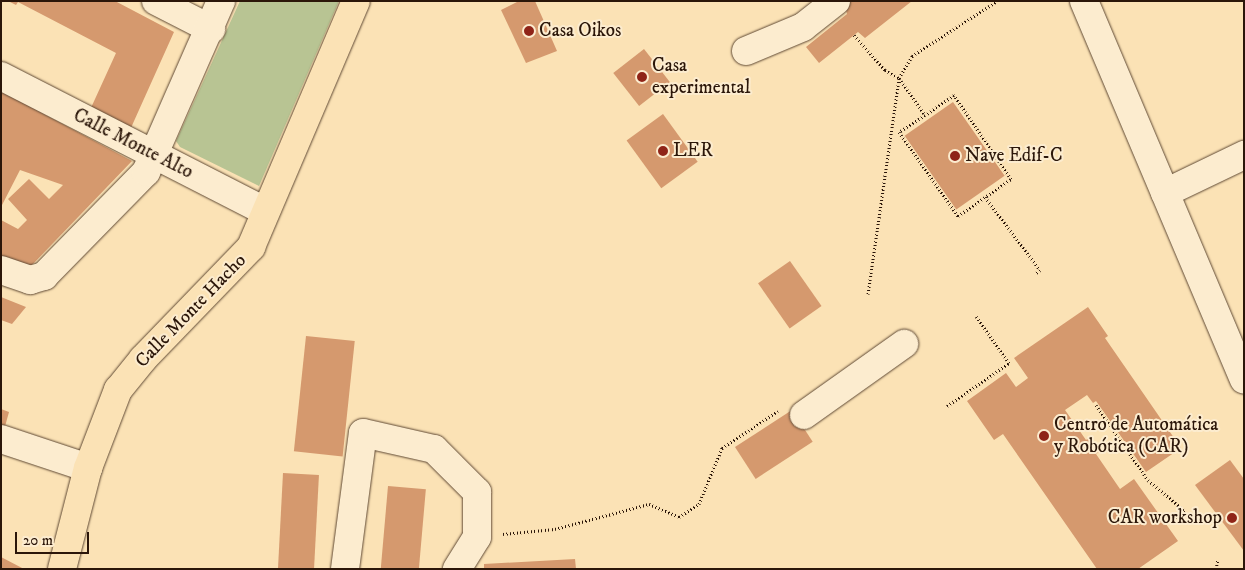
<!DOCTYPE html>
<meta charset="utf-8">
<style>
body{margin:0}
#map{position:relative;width:1245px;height:570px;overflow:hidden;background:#fbe2b5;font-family:"IM FELL DW Pica",serif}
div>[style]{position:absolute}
.green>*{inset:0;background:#b8c493}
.building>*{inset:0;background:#d5996e;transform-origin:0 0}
.path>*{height:3px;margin-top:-1.5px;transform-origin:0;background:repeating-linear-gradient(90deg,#2b1609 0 1px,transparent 0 3.5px)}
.roads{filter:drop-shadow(0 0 1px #5f4934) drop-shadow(0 0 1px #5f4934)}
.minor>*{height:28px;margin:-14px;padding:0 14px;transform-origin:14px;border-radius:14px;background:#fceccf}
.major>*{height:28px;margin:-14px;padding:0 14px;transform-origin:14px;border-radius:14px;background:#fbe2b5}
.dots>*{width:14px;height:14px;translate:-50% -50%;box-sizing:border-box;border:2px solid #fceccf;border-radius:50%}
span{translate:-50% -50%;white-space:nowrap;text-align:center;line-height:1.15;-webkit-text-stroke:4px #fceccf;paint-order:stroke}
.poi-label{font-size:19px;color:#2b1609}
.left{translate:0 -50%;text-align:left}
.right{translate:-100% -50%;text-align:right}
.street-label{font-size:19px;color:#2b1609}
.frame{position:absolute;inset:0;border:2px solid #2b1609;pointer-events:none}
.scale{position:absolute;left:15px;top:532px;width:74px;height:22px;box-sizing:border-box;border:2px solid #2b1609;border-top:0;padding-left:6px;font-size:15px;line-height:18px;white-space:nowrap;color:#2b1609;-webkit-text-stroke:4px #fceccf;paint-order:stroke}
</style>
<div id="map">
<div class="green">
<i style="clip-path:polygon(240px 1px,339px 1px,259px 186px,180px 147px,176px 141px)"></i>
</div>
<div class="building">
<i style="clip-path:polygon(8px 1px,115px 1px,174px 32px,130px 130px,90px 110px,116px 53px,18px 2px,16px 5px)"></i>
<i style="clip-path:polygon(519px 1px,535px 1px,557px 51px,526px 63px,501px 10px)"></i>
<i style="clip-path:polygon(850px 1px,912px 1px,865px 38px,858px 32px,819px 63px,806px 47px,847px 14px,845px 6px)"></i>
<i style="left:644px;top:49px;width:42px;height:39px;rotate:52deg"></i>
<i style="clip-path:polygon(1px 91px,132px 161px,32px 265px,16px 267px,1px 259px,1px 220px,18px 229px,27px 220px,8px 199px,29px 179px,49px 199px,63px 185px,20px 170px,1px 207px)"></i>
<i style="left:953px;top:102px;width:90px;height:59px;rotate:55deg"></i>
<i style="left:663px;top:114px;width:59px;height:45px;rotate:54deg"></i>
<i style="left:790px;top:261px;width:55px;height:39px;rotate:55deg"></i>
<i style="clip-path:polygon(1px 297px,26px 307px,12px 324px,1px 320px)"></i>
<i style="clip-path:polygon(1088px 307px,1108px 336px,1105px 338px,1181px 448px,1146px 472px,1096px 401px,1093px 403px,1087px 395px,1065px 410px,1086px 440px,1089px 438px,1099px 452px,1096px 454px,1120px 489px,1134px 479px,1178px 541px,1138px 569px,1097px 569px,1003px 434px,994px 440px,967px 401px,1006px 373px,1016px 387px,1028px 378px,1014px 358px)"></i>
<i style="left:306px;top:336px;width:49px;height:116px;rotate:6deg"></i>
<i style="clip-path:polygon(1px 409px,9px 412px,4px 430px,1px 430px)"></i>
<i style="left:792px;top:410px;width:38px;height:68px;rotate:57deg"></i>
<i style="clip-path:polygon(1230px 460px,1244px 479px,1244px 551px,1195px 485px)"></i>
<i style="left:283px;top:473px;width:36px;height:96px;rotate:3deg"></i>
<i style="left:388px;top:486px;width:38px;height:83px;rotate:5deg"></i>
<i style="clip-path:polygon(1px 557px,24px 569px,1px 569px)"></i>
<i style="clip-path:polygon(575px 559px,576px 569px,484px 569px,484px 564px)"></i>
</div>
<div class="path">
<i style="left:854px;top:35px;width:47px;rotate:48.5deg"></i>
<i style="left:885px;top:70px;width:16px;rotate:30deg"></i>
<i style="left:899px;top:78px;width:26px;rotate:-59deg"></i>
<i style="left:912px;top:56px;width:101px;rotate:-32.9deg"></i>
<i style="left:985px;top:197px;width:91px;rotate:53deg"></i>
<i style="left:1040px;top:270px;width:5px;rotate:143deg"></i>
<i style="left:868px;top:294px;width:218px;rotate:-81.8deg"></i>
<i style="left:899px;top:78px;width:45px;rotate:54.9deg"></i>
<i style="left:925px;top:115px;width:31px;rotate:147deg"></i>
<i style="left:899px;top:132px;width:103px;rotate:54.9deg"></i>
<i style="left:958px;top:216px;width:65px;rotate:-34.9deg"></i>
<i style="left:1011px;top:179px;width:102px;rotate:-124.2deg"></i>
<i style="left:954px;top:95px;width:35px;rotate:145deg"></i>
<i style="left:1096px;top:405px;width:91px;rotate:55.3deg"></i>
<i style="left:1148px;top:480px;width:48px;rotate:40deg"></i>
<i style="left:1185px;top:511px;width:19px;rotate:145deg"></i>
<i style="left:947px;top:406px;width:75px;rotate:-34.7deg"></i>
<i style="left:1009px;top:363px;width:57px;rotate:-125.1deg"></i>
<i style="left:503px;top:534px;width:52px;rotate:-5.5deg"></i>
<i style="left:555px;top:529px;width:97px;rotate:-14.9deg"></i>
<i style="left:649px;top:504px;width:33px;rotate:23deg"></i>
<i style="left:679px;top:517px;width:24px;rotate:-33deg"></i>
<i style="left:699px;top:504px;width:61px;rotate:-67.7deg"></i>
<i style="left:722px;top:448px;width:67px;rotate:-33.5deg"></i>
<i style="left:1216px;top:569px;width:10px;rotate:-79deg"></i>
</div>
<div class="roads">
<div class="minor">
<i style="left:156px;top:1px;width:62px;rotate:27deg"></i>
<i style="left:1084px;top:1px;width:411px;rotate:67.1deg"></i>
<i style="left:746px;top:51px;width:62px;rotate:-22.8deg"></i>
<i style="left:803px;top:27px;width:42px;rotate:-38.2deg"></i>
<i style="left:1px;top:76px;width:297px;rotate:27.1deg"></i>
<i style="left:1165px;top:193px;width:88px;rotate:-25.7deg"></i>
<i style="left:1px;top:270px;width:31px;rotate:19deg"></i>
<i style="left:30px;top:280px;width:15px;rotate:-16deg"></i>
<i style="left:44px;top:276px;width:146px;rotate:-45.6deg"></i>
<i style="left:146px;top:172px;width:187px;rotate:-66.3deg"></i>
<i style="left:804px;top:415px;width:123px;rotate:-35.4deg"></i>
<i style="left:1px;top:439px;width:92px;rotate:18.4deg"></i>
<i style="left:345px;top:569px;width:137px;rotate:-82.5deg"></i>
<i style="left:363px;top:433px;width:73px;rotate:12.7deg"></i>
<i style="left:434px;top:449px;width:61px;rotate:45deg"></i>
<i style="left:477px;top:492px;width:45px;rotate:90deg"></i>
<i style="left:477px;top:537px;width:38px;rotate:122deg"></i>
</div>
<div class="major">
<i style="left:62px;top:569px;width:104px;rotate:-75.6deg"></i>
<i style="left:88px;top:468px;width:84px;rotate:-69deg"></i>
<i style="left:118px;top:390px;width:40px;rotate:-51deg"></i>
<i style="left:143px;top:359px;width:156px;rotate:-46deg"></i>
<i style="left:251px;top:247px;width:267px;rotate:-66.9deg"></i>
</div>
</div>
<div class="dots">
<i style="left:529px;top:31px;background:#8f2418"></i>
<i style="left:642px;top:77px;background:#8f2418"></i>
<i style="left:663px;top:151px;background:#8f2418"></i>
<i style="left:955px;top:156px;background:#8f2418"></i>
<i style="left:1044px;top:436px;background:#8f2418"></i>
<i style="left:1232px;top:518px;background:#8f2418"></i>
</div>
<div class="poi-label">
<span class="left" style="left:539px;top:31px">Casa Oikos</span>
<span class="left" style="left:652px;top:77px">Casa<br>experimental</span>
<span class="left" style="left:673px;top:151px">LER</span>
<span class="left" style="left:965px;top:156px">Nave Edif-C</span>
<span class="left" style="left:1054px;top:436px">Centro de Automática<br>y Robótica (CAR)</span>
<span class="right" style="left:1222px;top:518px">CAR workshop</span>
</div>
<div class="street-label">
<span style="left:133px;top:144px;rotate:27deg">Calle Monte Alto</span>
<span style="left:191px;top:311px;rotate:-46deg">Calle Monte Hacho</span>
</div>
<div class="frame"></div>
<div class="scale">20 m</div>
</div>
